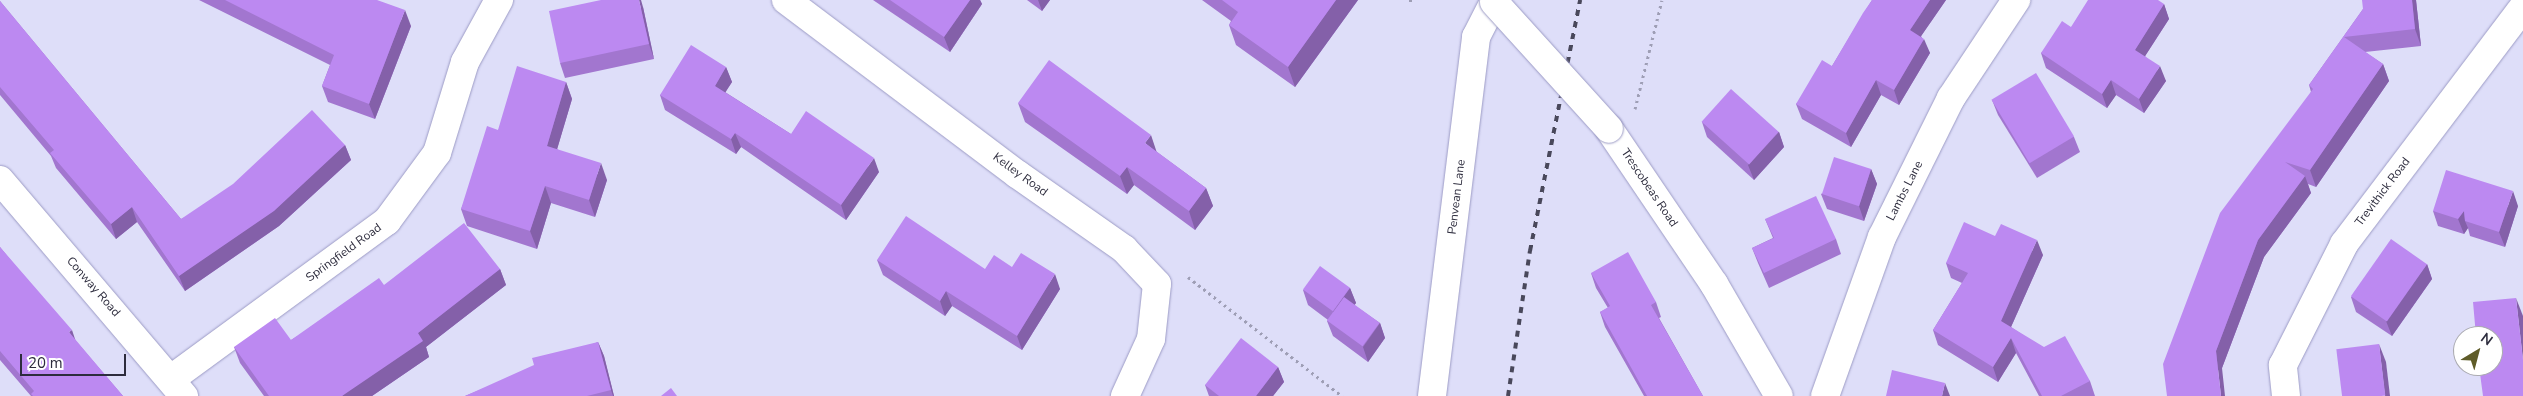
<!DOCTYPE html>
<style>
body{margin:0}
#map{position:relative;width:2523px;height:396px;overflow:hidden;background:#dedef9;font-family:"Nunito Sans",sans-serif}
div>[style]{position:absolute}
.path>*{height:3px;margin-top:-1.5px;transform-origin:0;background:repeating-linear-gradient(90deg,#9e9eb5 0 2.5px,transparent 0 6.5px)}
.roads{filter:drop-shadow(0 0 1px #9c9bc5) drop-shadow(0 0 1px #9c9bc5)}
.minor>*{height:28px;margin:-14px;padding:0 14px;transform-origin:14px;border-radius:14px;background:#fff}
.tertiary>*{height:28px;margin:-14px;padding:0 14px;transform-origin:14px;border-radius:14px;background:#fff}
.rail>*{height:4px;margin-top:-2px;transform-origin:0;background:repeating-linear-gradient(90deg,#49485b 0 6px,transparent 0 12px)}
.bridges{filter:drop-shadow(0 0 1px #9c9bc5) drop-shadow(0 0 1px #9c9bc5)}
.tertiary-bridge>*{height:28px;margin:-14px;padding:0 14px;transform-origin:14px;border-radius:14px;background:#fff}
.wall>*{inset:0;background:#a276cf}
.shaded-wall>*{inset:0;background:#8460a9}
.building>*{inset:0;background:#bc89f1;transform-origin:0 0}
span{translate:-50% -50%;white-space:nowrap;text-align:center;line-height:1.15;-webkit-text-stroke:4px #fff;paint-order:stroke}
.street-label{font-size:12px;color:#2d2c3d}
.north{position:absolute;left:2453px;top:326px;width:50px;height:50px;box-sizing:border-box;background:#fff;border:1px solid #ababb1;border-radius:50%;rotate:37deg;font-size:14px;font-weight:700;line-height:20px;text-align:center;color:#2d2c3d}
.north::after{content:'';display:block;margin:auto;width:18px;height:22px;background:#5f5c29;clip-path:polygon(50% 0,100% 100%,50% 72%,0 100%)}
.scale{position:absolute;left:20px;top:354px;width:106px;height:22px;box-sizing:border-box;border:2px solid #2d2c3d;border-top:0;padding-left:6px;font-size:15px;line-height:18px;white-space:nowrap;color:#2d2c3d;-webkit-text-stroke:4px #fff;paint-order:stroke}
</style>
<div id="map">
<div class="path">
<i style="left:1409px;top:0;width:4px"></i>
<i style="left:1635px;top:109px;width:112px;rotate:-76.1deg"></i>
<i style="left:1188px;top:277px;width:195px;rotate:37.7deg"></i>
</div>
<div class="roads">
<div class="minor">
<i style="left:786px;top:0;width:289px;rotate:37deg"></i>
<i style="left:1017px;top:174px;width:131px;rotate:35deg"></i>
<i style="left:1124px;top:249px;width:48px;rotate:46.7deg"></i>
<i style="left:1157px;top:284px;width:55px;rotate:96.2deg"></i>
<i style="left:1151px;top:339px;width:63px;rotate:114.5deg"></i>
<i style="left:0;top:180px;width:284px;rotate:49.6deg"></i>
<i style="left:171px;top:379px;width:268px;rotate:-36.2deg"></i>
<i style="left:387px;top:221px;width:84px;rotate:-53.7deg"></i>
<i style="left:437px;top:153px;width:95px;rotate:-72.9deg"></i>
<i style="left:465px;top:62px;width:71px;rotate:-61.3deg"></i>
<i style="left:1432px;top:396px;width:362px;rotate:-83deg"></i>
<i style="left:1476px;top:37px;width:39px;rotate:-63deg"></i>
<i style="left:1825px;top:396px;width:169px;rotate:-70.3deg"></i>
<i style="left:1882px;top:237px;width:155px;rotate:-63.6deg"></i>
<i style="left:1951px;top:98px;width:118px;rotate:-56.4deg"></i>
<i style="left:2286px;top:396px;width:31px;rotate:-96deg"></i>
<i style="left:2283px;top:365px;width:136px;rotate:-63.2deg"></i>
<i style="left:2344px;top:244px;width:297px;rotate:-52.9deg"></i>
</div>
<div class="tertiary">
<i style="left:1609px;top:129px;width:187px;rotate:55.9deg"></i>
<i style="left:1714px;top:284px;width:129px;rotate:59.9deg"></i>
</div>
</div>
<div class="rail">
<i style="left:1508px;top:396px;width:147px;rotate:-81.4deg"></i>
<i style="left:1530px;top:251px;width:256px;rotate:-78.7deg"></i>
</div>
<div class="bridges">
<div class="tertiary-bridge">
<i style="left:1494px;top:2px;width:171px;rotate:47.8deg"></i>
</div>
</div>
<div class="wall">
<i style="clip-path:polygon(199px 0,353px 0,411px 26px,375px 119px,328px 102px,322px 86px,330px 65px)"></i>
<i style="clip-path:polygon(873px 0,980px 0,982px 4px,950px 52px)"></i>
<i style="clip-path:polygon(1027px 0,1050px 0,1042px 11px)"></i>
<i style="clip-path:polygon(1202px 0,1358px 0,1295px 87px,1236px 45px,1229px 25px,1231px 21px)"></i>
<i style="clip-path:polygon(1872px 0,1946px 0,1921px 36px,1930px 53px,1899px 105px,1881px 95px,1851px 147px,1802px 119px,1796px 104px,1832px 66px)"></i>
<i style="clip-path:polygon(2416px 0,2421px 46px,2365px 52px,2383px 64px,2389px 81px,2316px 187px,2308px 184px,2311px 193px,2264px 257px,2222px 368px,2167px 396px,2311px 92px,2309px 85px,2363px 9px)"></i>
<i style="clip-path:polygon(0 1px,181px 219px,345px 145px,351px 160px,279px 226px,185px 291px,137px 222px,116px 239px,56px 168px,51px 156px,0 95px)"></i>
<i style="clip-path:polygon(2164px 4px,2169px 19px,2145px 56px,2166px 81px,2144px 113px,2116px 95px,2107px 108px,2046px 68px,2041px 53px,2071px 27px)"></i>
<i style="clip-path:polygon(643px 7px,654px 59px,565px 78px,560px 63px)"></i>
<i style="clip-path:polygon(726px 67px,732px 82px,725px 92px,791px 134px,879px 172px,846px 220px,741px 147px,736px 154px,665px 110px,660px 95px)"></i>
<i style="clip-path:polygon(566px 82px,572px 99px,557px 149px,607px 180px,595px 217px,551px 203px,537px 249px,467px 226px,461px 209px,498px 130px)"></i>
<i style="clip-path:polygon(1992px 100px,2074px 137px,2080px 152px,2037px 178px,1998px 115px)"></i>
<i style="clip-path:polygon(1018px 103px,1157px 152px,1206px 188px,1213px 206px,1195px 230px,1134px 185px,1127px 194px,1025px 122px)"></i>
<i style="clip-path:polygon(1702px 122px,1779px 132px,1784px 147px,1754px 180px,1707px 137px)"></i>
<i style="clip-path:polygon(1871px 169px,1877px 184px,1864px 221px,1827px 209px,1821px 194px)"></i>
<i style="clip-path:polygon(2518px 206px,2505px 247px,2470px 236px,2468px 228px,2464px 234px,2438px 226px,2433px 211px)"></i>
<i style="clip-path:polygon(1765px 219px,1836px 239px,1841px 254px,1769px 288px,1758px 263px,1752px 248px,1773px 238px)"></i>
<i style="clip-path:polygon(1995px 236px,2043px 255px,2011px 327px,2090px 381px,2095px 396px,2039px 396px,2016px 353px,1998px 382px,1938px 345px,1933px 330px,1962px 283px,1951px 278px,1946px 263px)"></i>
<i style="clip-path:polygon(0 247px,76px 341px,123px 396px,31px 396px,0 360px)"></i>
<i style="clip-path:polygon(877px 260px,985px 269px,1012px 267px,1060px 289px,1022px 350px,952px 306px,945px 316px,883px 275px)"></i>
<i style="clip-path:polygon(2427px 264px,2432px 279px,2392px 336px,2356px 312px,2351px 297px)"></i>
<i style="clip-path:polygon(500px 269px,506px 285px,426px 347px,429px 357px,372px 396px,264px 396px,240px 363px,234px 347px,291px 340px,384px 285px)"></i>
<i style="clip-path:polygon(1591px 273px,1656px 302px,1661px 317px,1659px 318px,1703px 396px,1644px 396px,1605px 327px,1600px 312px,1608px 308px,1596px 288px)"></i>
<i style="clip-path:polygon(1350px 288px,1356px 303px,1354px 305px,1380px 323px,1385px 338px,1368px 362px,1333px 336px,1327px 321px,1328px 320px,1308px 305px,1303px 290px)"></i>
<i style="clip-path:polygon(598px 342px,604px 356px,614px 396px,465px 396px)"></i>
<i style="clip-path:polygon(1278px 367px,1284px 382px,1273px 396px,1209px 396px,1205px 385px)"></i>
</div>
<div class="shaded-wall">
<i style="clip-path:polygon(639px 0,641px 0,643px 7px,654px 59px,649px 44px)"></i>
<i style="clip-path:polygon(970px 0,980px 0,982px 4px,950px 52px,944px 37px)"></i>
<i style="clip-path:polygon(1038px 0,1050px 0,1042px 11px)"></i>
<i style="clip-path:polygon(1336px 0,1358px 0,1295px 87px,1288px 67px)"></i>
<i style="clip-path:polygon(1930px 0,1946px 0,1915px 45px,1910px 30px)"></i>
<i style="clip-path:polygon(2412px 0,2416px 0,2421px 46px,2415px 29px)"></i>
<i style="clip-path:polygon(2164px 4px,2169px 19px,2140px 64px,2135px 50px)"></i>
<i style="clip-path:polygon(405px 10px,411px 26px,375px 119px,369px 104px)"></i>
<i style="clip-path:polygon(1924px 39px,1930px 53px,1899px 105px,1894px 90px)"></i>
<i style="clip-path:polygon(2383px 64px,2389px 81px,2316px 187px,2310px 170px)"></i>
<i style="clip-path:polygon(2160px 66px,2166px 81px,2144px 113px,2139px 99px)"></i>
<i style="clip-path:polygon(726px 67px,732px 82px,720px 101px,715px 86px)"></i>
<i style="clip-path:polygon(1876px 80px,1881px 95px,1851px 147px,1846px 133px)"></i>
<i style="clip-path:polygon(2111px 80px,2116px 95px,2107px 108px,2102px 94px)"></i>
<i style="clip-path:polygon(566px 82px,572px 99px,553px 163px,547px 146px)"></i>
<i style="clip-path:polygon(1779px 132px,1784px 147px,1754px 180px,1748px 165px)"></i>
<i style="clip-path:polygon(735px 133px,741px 147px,736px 154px,731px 139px)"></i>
<i style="clip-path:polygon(1151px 135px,1157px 153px,1145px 143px)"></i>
<i style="clip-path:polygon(345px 145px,351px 160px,279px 226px,185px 291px,179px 276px)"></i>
<i style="clip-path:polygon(874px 158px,879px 172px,846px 220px,841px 205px)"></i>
<i style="clip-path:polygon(601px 163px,607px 180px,595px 217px,589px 200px)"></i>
<i style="clip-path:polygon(1127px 167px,1134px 185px,1127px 194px,1120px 176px)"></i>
<i style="clip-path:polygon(1871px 169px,1877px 184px,1864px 221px,1859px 206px)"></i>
<i style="clip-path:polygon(2305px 176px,2311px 193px,2264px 257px,2222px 368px,2225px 396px,2221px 396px,2216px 351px,2258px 240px)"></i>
<i style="clip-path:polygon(545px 186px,551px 203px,537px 249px,530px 231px)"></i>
<i style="clip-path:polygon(1206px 188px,1213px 206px,1195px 230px,1189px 211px)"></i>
<i style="clip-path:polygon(2513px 191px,2518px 206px,2505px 247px,2499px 232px)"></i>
<i style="clip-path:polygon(132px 207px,137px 222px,116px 239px,111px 224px)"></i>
<i style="clip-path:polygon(2464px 211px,2465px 221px,2468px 228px,2464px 234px,2458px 219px)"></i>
<i style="clip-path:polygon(2037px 240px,2043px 255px,2007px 336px,2001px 321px)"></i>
<i style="clip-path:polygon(2427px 264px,2432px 279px,2392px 336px,2386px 321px)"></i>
<i style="clip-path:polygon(500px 269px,506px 285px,426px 347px,429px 357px,372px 396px,342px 396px,418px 333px)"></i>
<i style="clip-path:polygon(1055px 274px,1060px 289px,1022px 350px,1017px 336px)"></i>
<i style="clip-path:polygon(1350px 288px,1356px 303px,1339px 327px,1333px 312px)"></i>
<i style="clip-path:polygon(946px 291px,952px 306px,945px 316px,940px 301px)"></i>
<i style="clip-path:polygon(2516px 298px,2523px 316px,2523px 360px)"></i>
<i style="clip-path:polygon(1380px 323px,1385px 338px,1368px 362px,1363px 347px)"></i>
<i style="clip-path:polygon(72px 330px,77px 345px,69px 332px)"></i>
<i style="clip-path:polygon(2011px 338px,2016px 353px,1998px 382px,1993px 367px)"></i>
<i style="clip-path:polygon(598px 342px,604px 356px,614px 396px,613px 396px,611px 390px)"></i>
<i style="clip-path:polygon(2379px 344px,2386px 362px,2390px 396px,2385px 396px)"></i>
<i style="clip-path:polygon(1278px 367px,1284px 382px,1273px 396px,1256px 396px)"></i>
<i style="clip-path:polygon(1945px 383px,1950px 396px,1942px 396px)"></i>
</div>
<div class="building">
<i style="clip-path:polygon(225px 0,377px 0,405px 10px,369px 104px,322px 86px,334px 55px)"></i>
<i style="clip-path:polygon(601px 0,639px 0,649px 44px,560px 63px,549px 11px)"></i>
<i style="clip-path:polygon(890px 0,970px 0,944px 37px)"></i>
<i style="clip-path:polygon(1222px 0,1336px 0,1288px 67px,1229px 25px,1238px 12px)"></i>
<i style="clip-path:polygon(1872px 0,1930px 0,1910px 30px,1924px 39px,1894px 90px,1876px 80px,1846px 133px,1796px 104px,1822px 60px,1832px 66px,1863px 13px)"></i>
<i style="clip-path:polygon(2088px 0,2158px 0,2164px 4px,2135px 50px,2160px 66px,2139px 99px,2111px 80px,2102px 94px,2041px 53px,2062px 21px,2071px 27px)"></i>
<i style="clip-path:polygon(2362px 0,2412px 0,2415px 29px,2344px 37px,2383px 64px,2310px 170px,2285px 162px,2305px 176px,2258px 240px,2216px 351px,2221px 396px,2167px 396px,2163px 364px,2220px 213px,2313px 89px,2309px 85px,2363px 9px)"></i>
<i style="clip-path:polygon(0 1px,181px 219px,233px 184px,312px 110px,345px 145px,274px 211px,179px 276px,132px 207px,111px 224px,50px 153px,54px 150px,0 87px)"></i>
<i style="clip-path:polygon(691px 45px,726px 67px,715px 86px,791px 134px,806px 111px,874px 158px,841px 205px,735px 133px,731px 139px,660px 95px)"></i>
<i style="clip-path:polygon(1049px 60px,1151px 135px,1145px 143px,1206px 188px,1189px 211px,1127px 167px,1120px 176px,1018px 103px)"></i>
<i style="clip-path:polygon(517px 66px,566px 82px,547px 146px,601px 163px,589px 200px,545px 186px,530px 231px,461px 209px,487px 126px,498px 130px)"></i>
<i style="left:2036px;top:73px;width:74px;height:52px;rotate:59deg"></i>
<i style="left:1731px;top:89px;width:64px;height:44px;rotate:42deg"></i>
<i style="left:1834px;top:157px;width:39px;height:39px;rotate:18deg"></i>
<i style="clip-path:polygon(2446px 170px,2513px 191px,2499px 232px,2465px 221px,2464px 211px,2458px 219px,2433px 211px)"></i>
<i style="clip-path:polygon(1816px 196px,1836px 239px,1764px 273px,1752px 248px,1774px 238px,1765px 219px)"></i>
<i style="clip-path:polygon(906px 216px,985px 269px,994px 255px,1012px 267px,1021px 253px,1055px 274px,1017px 336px,946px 291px,940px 301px,877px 260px)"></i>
<i style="clip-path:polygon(1964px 222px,1995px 236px,2001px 224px,2037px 240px,2001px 321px,2044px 347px,2065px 336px,2090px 381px,2061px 396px,2042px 396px,2011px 338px,1993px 367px,1933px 330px,1968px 273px,1946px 263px)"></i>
<i style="clip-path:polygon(464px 223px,500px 269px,418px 333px,423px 341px,342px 396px,269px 396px,234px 347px,275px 318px,291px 340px,379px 278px,384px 285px)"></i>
<i style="left:2391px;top:239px;width:44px;height:70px;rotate:35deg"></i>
<i style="clip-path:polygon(0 247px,72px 330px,69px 332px,123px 396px,33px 396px,31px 394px,34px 391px,0 351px)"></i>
<i style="clip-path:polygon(1628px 252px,1656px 302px,1651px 305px,1703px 396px,1647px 396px,1600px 312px,1610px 306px,1591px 273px)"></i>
<i style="left:1320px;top:266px;width:37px;height:29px;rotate:36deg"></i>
<i style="left:1344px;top:297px;width:44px;height:29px;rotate:36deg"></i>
<i style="clip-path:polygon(2516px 298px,2523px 360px,2523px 396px,2483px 396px,2479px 366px,2493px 366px,2493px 336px,2476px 336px,2473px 302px)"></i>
<i style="clip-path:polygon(1241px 338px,1278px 367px,1256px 396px,1219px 396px,1205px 385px)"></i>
<i style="clip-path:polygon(598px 342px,611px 390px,587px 396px,465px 396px,534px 365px,532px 358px)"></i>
<i style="left:2379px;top:344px;width:52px;height:43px;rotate:83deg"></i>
<i style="clip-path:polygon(1892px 370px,1945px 383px,1942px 396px,1886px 396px)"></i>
<i style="clip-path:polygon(671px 388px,677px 396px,661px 396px)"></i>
</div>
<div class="street-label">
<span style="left:1020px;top:175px;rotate:36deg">Kelley Road</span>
<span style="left:1649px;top:188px;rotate:56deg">Trescobeas Road</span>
<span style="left:1905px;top:191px;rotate:-63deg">Lambs Lane</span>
<span style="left:2383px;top:192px;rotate:-53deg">Trevithick Road</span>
<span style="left:1457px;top:197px;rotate:-83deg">Penvean Lane</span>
<span style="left:344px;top:253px;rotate:-36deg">Springfield Road</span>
<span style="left:93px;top:287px;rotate:49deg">Conway Road</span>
</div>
<div class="north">N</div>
<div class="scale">20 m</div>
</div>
